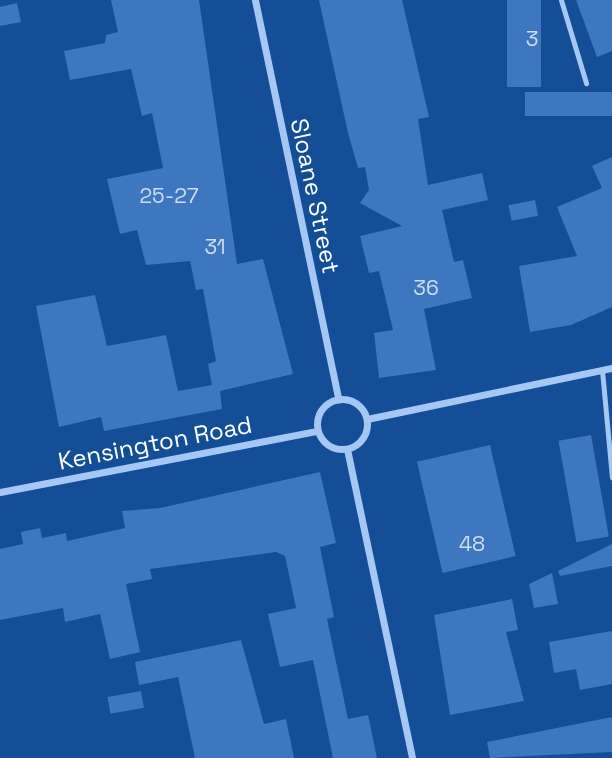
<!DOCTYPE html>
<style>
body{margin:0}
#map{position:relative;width:612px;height:758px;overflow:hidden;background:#134e97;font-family:"Space Grotesk",sans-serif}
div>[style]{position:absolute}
.building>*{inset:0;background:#3c77bf;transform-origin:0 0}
.service>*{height:5px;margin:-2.5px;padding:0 2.5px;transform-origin:2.5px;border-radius:2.5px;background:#a4c8f3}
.minor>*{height:7px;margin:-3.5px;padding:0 3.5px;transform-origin:3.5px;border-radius:3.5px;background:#a4c8f3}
.minor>.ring{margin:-3.5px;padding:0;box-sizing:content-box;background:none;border:7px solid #a4c8f3;border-radius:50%}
span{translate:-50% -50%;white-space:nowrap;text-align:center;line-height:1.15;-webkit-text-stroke:5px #134e97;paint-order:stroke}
.number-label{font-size:21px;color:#ceddef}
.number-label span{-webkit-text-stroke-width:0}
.street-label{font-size:24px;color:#fff}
</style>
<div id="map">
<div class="building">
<i style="clip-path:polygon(111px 0,199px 0,237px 264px,263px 259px,293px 374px,220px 391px,222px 409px,104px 431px,101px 417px,59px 427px,36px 306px,95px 295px,107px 346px,166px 335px,178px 391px,212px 385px,208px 364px,216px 361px,203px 289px,196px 290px,190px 261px,146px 265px,137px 230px,120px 234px,107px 179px,163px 168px,152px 113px,142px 116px,131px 69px,70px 80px,64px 51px,105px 43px,106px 35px,118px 32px)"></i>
<i style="clip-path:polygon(319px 0,402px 0,429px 117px,418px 119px,428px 185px,482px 173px,488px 200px,442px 210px,454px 262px,463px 260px,472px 298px,424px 309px,436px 370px,379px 378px,374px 333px,393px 330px,379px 271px,369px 273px,360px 236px,402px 226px,360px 203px,369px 190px,365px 167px,358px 168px,348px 133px)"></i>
<i style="left:507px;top:0;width:34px;height:87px"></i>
<i style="clip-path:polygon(576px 0,612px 0,612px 51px,597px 57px)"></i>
<i style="clip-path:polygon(17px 3px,21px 22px,0 26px,0 7px)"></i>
<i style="left:612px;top:92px;width:24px;height:87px;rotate:90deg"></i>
<i style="clip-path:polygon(612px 157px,612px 307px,571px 325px,530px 332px,519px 266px,577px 256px,557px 207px,602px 188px,592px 166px)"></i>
<i style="left:535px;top:200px;width:16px;height:27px;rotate:79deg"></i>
<i style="left:591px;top:435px;width:103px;height:33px;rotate:80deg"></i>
<i style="left:490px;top:445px;width:114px;height:75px;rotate:77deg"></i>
<i style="clip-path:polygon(320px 472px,336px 543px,320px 547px,334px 617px,327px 619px,348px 719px,368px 715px,377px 758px,333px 758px,313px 660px,280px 667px,268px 614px,296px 608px,285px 556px,276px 552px,150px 569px,152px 579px,126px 584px,140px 652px,110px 659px,100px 614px,65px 622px,63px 608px,0 620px,0 549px,23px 544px,21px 532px,40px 528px,42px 538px,66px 533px,67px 541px,125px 528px,122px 511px,160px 508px)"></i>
<i style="clip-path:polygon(612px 544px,612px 566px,560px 576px,558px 571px)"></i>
<i style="clip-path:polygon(552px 573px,558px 604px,534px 608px,529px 584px)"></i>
<i style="clip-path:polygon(512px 599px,518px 630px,506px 632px,524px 701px,450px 715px,434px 615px)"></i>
<i style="clip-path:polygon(612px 631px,612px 684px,580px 690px,576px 669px,554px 673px,549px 642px)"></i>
<i style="clip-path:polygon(241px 640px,264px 724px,286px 719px,294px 758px,195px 758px,178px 677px,139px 685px,135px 662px)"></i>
<i style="left:141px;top:691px;width:17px;height:34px;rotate:80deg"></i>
<i style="clip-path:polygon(612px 717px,612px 752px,490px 758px,487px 742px)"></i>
</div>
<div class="service">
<i style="left:561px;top:0;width:87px;rotate:73.2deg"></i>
<i style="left:602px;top:370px;width:108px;rotate:84.7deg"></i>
</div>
<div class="minor">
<i style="left:255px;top:0;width:408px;rotate:78.2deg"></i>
<i class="ring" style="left:317px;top:399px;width:43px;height:43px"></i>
<i style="left:367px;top:419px;width:250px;rotate:-11.8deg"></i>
<i style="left:347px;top:449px;width:316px;rotate:78.1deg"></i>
<i style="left:0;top:492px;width:323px;rotate:-10.9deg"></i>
</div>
<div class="number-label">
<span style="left:532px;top:39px">3</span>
<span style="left:169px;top:196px">25-27</span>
<span style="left:215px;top:247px">31</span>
<span style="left:426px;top:288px">36</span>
<span style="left:472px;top:544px">48</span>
</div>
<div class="street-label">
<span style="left:315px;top:196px;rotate:78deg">Sloane Street</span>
<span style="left:155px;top:443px;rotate:-11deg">Kensington Road</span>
</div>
</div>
